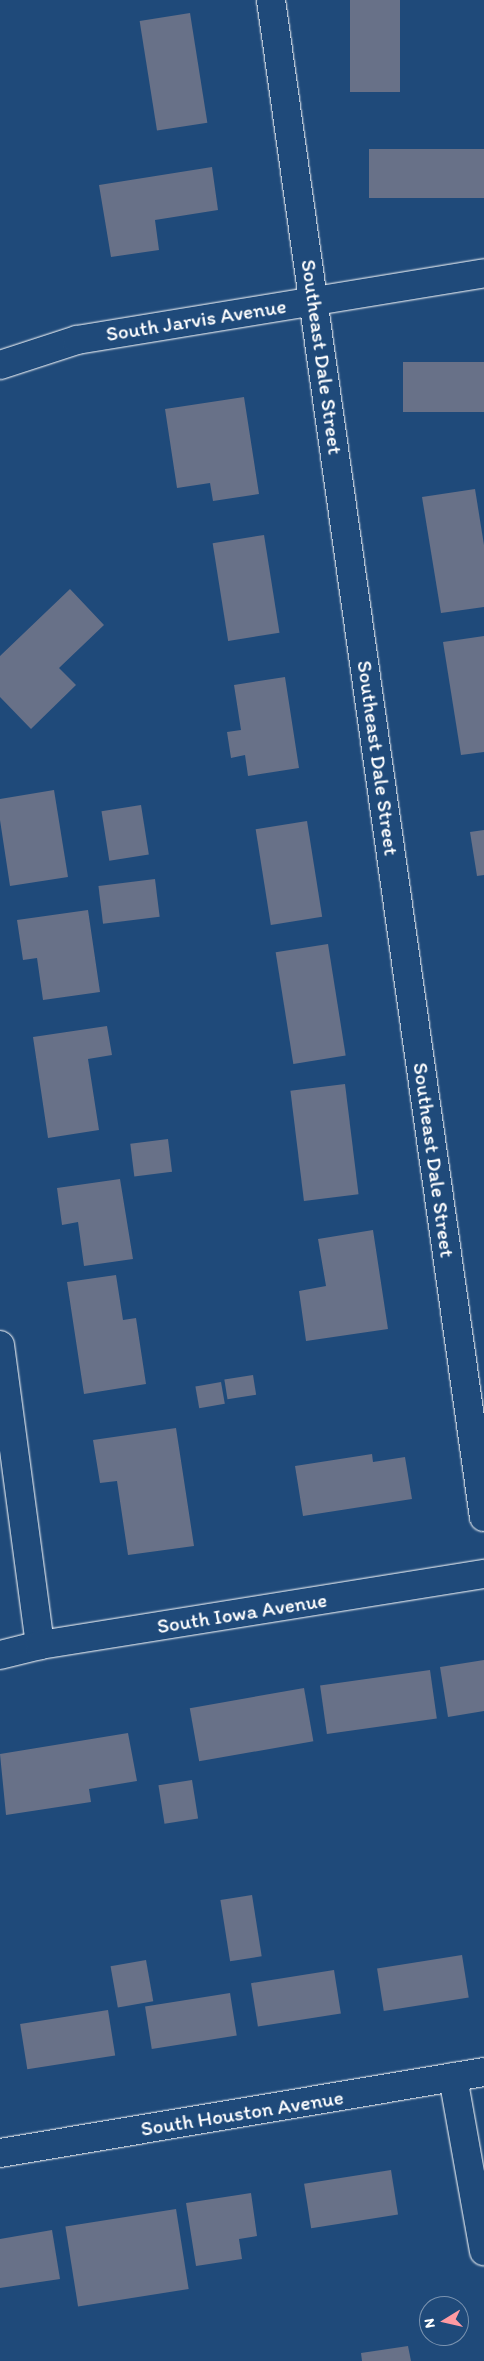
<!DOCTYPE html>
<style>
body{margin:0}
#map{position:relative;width:484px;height:2361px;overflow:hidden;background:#1f4a7a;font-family:Itim,sans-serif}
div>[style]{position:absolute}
.building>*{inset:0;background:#687188;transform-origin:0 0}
.roads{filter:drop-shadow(0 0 1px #fff) drop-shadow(0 0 1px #fff)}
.minor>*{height:28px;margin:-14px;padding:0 14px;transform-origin:14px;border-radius:14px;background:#1f4a7a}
span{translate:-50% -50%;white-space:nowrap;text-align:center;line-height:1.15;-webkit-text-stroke:4px #1f4a7a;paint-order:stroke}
.street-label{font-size:21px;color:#fff}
.north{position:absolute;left:419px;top:2296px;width:50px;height:50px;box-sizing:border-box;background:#1f4a7a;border:1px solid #7992af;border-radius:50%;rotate:261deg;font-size:14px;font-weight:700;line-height:20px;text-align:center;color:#fff}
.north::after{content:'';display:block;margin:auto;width:18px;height:22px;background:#ff9aa2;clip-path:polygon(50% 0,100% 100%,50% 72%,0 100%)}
</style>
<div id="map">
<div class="building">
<i style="left:350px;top:0;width:50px;height:92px"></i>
<i style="left:190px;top:13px;width:111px;height:51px;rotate:81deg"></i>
<i style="left:484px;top:149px;width:49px;height:115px;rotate:90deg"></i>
<i style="clip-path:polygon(212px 167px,218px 210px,155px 220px,159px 250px,111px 257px,99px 185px)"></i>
<i style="left:484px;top:362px;width:50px;height:81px;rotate:90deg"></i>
<i style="clip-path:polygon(244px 397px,259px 494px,213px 501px,210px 483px,177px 488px,165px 409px)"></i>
<i style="clip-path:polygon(475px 489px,484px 545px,484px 607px,441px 613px,422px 497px)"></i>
<i style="left:264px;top:535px;width:99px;height:52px;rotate:81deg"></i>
<i style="clip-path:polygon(70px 589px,104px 625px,59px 668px,76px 685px,31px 729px,0 697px,0 656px)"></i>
<i style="clip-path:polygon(484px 636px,484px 752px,461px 755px,443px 642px)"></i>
<i style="clip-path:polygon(285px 677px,299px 768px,248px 776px,245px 755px,231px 758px,227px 732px,241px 730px,234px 685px)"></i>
<i style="clip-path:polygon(54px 790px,68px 877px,10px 886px,0 820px,0 799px)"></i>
<i style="left:141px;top:805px;width:50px;height:40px;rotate:81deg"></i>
<i style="left:307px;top:821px;width:97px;height:52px;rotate:81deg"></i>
<i style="clip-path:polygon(484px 830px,484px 875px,477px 876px,470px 832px)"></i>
<i style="left:155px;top:879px;width:38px;height:57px;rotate:83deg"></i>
<i style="clip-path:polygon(88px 910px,100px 992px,43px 1000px,37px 958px,23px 960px,17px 920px)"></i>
<i style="left:328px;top:944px;width:113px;height:53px;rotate:81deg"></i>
<i style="clip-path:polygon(107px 1026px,112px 1055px,88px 1059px,99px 1130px,48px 1138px,33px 1037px)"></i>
<i style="left:345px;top:1084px;width:111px;height:55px;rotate:83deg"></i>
<i style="left:168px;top:1139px;width:33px;height:38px;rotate:83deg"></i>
<i style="clip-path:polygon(120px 1179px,133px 1259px,84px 1266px,78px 1222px,62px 1225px,57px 1188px)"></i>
<i style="clip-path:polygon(373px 1230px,388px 1329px,306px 1341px,299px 1291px,326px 1286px,318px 1239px)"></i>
<i style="clip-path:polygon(116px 1275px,123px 1320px,136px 1318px,146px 1384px,84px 1394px,67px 1282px)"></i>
<i style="left:253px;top:1375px;width:20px;height:29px;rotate:81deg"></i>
<i style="left:221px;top:1382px;width:22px;height:26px;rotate:80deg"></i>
<i style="clip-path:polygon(176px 1428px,194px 1546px,128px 1555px,117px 1481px,100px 1483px,93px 1440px)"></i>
<i style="clip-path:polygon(372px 1454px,373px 1462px,405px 1457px,412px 1499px,303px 1516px,295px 1466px)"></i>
<i style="clip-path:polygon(484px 1660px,484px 1711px,448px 1717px,440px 1667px)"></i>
<i style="left:430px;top:1670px;width:49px;height:111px;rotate:82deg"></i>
<i style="left:304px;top:1688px;width:54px;height:116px;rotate:80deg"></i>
<i style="clip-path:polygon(128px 1733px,137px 1781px,89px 1789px,91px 1802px,6px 1815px,0 1754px)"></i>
<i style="left:192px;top:1780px;width:39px;height:34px;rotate:81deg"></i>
<i style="left:252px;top:1895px;width:62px;height:32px;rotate:81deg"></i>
<i style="left:462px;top:1955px;width:43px;height:86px;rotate:81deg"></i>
<i style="left:146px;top:1960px;width:42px;height:36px;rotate:80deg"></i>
<i style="left:334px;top:1970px;width:44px;height:84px;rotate:81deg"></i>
<i style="left:230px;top:1993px;width:43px;height:86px;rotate:81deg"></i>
<i style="left:108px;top:2010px;width:46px;height:89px;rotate:81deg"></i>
<i style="left:391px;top:2170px;width:45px;height:88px;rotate:81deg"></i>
<i style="clip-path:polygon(251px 2193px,257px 2236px,239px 2239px,242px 2259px,196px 2266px,186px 2203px)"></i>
<i style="left:176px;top:2209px;width:81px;height:112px;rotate:81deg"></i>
<i style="clip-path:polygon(52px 2230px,60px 2279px,0 2288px,0 2239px)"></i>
<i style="clip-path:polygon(408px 2346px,411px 2361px,362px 2361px,361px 2353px)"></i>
</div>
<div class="roads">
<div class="minor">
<i style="left:271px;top:0;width:1532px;rotate:82.01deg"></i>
<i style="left:0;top:365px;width:81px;rotate:-18deg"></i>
<i style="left:77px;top:340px;width:412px;rotate:-9.3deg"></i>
<i style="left:0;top:1345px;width:303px;rotate:82.4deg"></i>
<i style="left:0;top:1655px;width:41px;rotate:-14deg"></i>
<i style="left:40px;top:1645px;width:450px;rotate:-9.1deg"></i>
<i style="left:453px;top:2077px;width:177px;rotate:79.9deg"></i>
<i style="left:0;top:2153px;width:491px;rotate:-9.5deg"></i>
</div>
</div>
<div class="street-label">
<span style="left:196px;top:320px;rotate:-9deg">South Jarvis Avenue</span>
<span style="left:322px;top:357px;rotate:82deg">Southeast Dale Street</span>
<span style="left:378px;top:758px;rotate:82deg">Southeast Dale Street</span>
<span style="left:434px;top:1160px;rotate:82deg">Southeast Dale Street</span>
<span style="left:242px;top:1613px;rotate:-9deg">South Iowa Avenue</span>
<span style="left:242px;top:2113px;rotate:-9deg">South Houston Avenue</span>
</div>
<div class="north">N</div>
</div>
